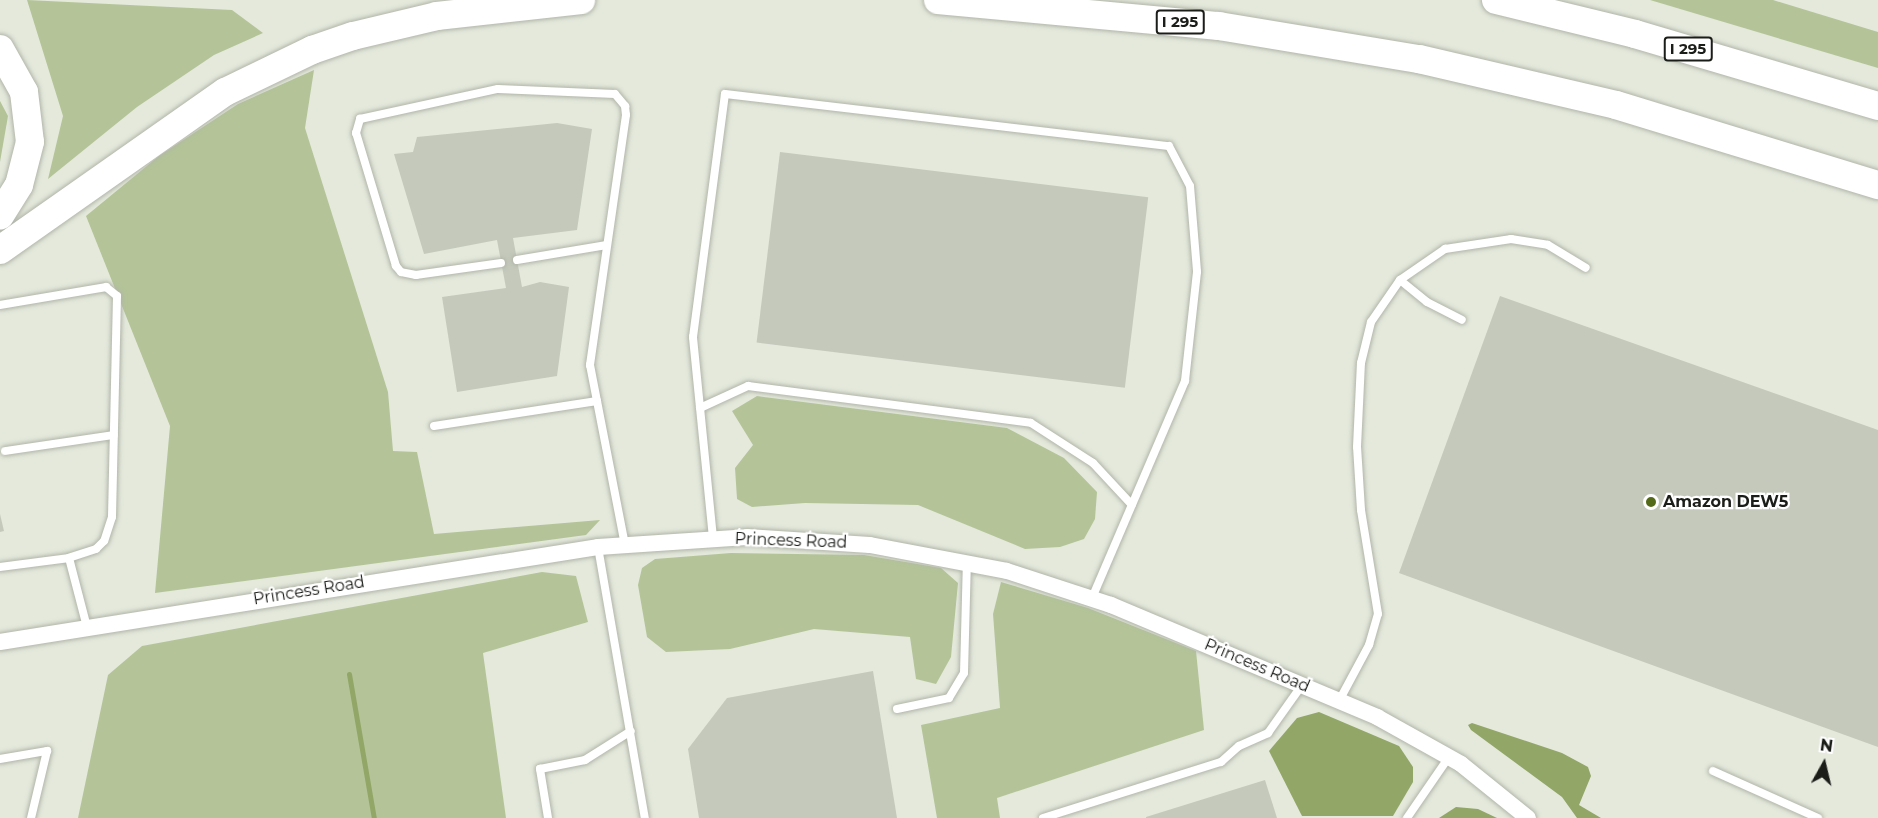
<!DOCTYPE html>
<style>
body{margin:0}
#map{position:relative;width:1878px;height:818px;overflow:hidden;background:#e4e9dc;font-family:Montserrat,sans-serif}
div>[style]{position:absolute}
.green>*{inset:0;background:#b4c498}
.water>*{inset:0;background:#92a667}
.stream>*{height:5px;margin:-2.5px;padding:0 2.5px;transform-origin:2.5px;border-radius:2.5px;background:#92a667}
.building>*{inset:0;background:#c4c9bc;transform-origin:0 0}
.roads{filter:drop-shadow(0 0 2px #b1b5a9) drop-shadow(0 0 2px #b1b5a9)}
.lane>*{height:8px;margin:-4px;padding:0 4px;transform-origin:4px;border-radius:4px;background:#fff}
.street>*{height:16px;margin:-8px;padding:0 8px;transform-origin:8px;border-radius:8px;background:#fff}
.highway>*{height:28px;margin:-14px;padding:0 14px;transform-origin:14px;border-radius:14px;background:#fff}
.dots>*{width:16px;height:16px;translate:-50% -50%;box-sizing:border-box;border:3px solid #fff;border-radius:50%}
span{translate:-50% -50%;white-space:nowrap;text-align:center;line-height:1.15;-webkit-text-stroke:4.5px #fff;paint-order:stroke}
.shield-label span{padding:2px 4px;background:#fff;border:2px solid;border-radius:4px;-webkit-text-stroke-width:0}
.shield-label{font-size:15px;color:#1b1d18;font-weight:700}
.poi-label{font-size:16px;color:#1b1d18;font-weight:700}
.left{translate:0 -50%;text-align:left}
.street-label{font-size:16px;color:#1b1d18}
.north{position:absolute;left:1794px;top:734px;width:60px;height:60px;-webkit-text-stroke:4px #fff;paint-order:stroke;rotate:8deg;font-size:16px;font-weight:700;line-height:24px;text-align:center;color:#1b1d18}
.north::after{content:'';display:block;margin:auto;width:21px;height:27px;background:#1b1d18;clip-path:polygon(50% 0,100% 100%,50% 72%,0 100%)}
</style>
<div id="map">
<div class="green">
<i style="clip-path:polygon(27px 0,232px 10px,263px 33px,214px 55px,137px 107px,48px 179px,63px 116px)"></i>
<i style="clip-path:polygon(1650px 0,1773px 0,1878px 32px,1878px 68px)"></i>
<i style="clip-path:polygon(314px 70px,305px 128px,388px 392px,393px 451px,417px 452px,434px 534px,600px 520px,586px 535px,155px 593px,170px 426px,86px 216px,159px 156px,238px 104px)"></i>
<i style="clip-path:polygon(0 101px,8px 116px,0 162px)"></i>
<i style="clip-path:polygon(757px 396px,1007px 428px,1064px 458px,1097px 492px,1095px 519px,1084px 539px,1060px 547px,1025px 549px,918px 505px,805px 503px,752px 507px,737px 499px,735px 468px,753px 445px,732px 411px)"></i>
<i style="clip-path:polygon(731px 553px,864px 555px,941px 568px,958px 583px,951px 657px,936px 684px,916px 679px,910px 637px,814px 629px,730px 649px,666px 652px,647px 637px,638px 585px,642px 568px,655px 559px)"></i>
<i style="clip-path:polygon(542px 572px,576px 576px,588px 622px,483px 653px,506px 818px,78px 818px,108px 675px,142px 646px)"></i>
<i style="clip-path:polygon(1001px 582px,1088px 608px,1196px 651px,1204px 730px,997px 798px,1000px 818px,937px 818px,921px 725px,1000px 708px,993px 614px)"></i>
</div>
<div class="water">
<i style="clip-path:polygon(1319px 712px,1399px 746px,1413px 767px,1413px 782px,1393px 816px,1302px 816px,1269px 751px,1297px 718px)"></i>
<i style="clip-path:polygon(1472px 723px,1562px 753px,1588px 767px,1591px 776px,1579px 805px,1601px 818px,1577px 818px,1562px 797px,1471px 730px,1468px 725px)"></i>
<i style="clip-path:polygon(1456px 807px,1478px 809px,1497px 818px,1439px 818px)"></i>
</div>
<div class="stream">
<i style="left:349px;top:674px;width:146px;rotate:80.2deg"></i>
</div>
<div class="building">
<i style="clip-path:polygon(557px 123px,592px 129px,577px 230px,513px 238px,522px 287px,540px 282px,569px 287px,557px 376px,457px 392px,442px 297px,506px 288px,497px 240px,424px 254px,394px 154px,413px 152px,417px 137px)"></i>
<i style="left:780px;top:152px;width:371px;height:192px;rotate:7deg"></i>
<i style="clip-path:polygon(1500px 296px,1878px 430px,1878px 747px,1399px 573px)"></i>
<i style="clip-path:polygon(0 514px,4px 531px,0 532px)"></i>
<i style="clip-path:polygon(873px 671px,897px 818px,699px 818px,688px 749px,727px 698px)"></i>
<i style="clip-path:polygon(1265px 780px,1277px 818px,1146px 818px,1146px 817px)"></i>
</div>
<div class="roads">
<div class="lane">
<i style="left:517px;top:260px;width:91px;rotate:-9.5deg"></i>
<i style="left:501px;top:263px;width:86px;rotate:172deg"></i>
<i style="left:416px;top:275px;width:15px;rotate:-169deg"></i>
<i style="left:401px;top:272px;width:8px;rotate:-130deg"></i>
<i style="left:396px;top:266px;width:139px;rotate:-106.7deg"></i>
<i style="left:356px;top:133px;width:15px;rotate:-74deg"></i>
<i style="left:360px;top:119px;width:141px;rotate:-12.3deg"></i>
<i style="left:498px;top:89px;width:117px;rotate:2.4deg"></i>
<i style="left:615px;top:94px;width:16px;rotate:50deg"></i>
<i style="left:625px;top:106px;width:9px;rotate:84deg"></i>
<i style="left:626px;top:115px;width:253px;rotate:98.2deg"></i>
<i style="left:590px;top:365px;width:183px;rotate:79deg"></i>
<i style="left:1400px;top:280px;width:35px;rotate:39deg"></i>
<i style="left:1427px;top:302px;width:39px;rotate:27deg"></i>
<i style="left:0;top:305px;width:108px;rotate:-9.6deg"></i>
<i style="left:106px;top:287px;width:14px;rotate:39deg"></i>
<i style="left:117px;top:296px;width:221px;rotate:91.3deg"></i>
<i style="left:112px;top:517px;width:25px;rotate:108deg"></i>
<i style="left:104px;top:541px;width:11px;rotate:135deg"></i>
<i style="left:96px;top:549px;width:28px;rotate:162deg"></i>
<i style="left:700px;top:408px;width:53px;rotate:-24.6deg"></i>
<i style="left:748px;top:386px;width:285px;rotate:7.4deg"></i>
<i style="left:1031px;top:423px;width:74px;rotate:32.8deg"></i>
<i style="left:1093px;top:463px;width:57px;rotate:47.1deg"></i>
<i style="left:434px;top:426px;width:165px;rotate:-8.7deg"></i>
<i style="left:5px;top:451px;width:110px;rotate:-8.4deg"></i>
<i style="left:713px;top:538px;width:202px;rotate:-95.7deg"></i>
<i style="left:693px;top:337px;width:245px;rotate:-82.5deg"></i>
<i style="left:725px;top:94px;width:447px;rotate:6.7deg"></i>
<i style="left:1169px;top:146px;width:45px;rotate:62.3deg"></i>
<i style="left:1190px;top:186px;width:86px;rotate:85.3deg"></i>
<i style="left:1197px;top:272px;width:110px;rotate:96.3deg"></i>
<i style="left:1185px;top:381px;width:236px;rotate:113.2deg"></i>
<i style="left:598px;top:547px;width:275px;rotate:80.2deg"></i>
<i style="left:0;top:567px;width:70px;rotate:-7.4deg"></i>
<i style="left:69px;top:558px;width:71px;rotate:75.4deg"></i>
<i style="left:1339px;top:701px;width:64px;rotate:-61.8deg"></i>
<i style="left:1369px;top:645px;width:32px;rotate:-74deg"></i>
<i style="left:1378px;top:614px;width:105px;rotate:-99.3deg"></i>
<i style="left:1361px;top:510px;width:63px;rotate:-93.6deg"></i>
<i style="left:1357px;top:447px;width:84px;rotate:-87.3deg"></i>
<i style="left:1361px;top:363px;width:42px;rotate:-76.3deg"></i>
<i style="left:1371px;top:322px;width:51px;rotate:-55.4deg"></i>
<i style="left:1400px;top:280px;width:55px;rotate:-34.6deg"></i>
<i style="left:1445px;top:249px;width:67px;rotate:-8.6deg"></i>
<i style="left:1511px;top:239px;width:37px;rotate:9deg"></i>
<i style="left:1548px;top:245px;width:44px;rotate:31.2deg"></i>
<i style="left:897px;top:709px;width:53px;rotate:-11.9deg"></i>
<i style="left:949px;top:698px;width:29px;rotate:-59deg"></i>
<i style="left:964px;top:673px;width:111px;rotate:-88.5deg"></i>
<i style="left:0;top:759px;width:48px;rotate:-9.7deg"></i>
<i style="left:47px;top:751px;width:69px;rotate:103.4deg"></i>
<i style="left:1713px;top:771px;width:115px;rotate:24.1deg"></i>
<i style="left:548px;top:818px;width:50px;rotate:-99.3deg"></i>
<i style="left:540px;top:769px;width:46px;rotate:-11.3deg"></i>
<i style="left:585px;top:760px;width:54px;rotate:-32.2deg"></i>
<i style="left:1043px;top:818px;width:187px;rotate:-17.5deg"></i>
<i style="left:1221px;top:762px;width:24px;rotate:-42deg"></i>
<i style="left:1239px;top:746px;width:32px;rotate:-24deg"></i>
<i style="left:1268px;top:733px;width:59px;rotate:-54.7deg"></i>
<i style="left:1407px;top:818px;width:74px;rotate:-55.5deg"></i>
</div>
<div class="street">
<i style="left:0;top:642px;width:605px;rotate:-9.03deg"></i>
<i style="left:598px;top:547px;width:149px;rotate:-3.8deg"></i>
<i style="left:747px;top:537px;width:123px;rotate:3.7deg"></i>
<i style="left:870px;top:545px;width:139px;rotate:10.7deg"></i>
<i style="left:1007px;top:571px;width:109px;rotate:18.1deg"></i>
<i style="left:1111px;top:605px;width:289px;rotate:22.8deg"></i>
<i style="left:1377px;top:717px;width:96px;rotate:29.2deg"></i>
<i style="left:1461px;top:764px;width:86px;rotate:38.9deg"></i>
</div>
<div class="highway">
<i style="left:938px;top:0;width:282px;rotate:5.3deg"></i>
<i style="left:1219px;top:26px;width:203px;rotate:9.4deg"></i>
<i style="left:1419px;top:59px;width:202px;rotate:13.1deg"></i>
<i style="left:1616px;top:105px;width:274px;rotate:17deg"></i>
<i style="left:1496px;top:0;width:143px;rotate:13.7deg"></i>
<i style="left:1635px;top:34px;width:253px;rotate:16.5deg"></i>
<i style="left:0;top:49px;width:49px;rotate:60.8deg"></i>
<i style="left:24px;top:92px;width:50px;rotate:83.2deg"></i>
<i style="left:30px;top:142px;width:44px;rotate:104.3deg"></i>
<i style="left:19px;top:185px;width:36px;rotate:122deg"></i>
<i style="left:0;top:250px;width:275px;rotate:-35.1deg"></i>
<i style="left:225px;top:92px;width:97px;rotate:-25.8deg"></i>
<i style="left:312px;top:50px;width:43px;rotate:-18.9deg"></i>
<i style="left:353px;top:36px;width:86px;rotate:-13.4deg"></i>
<i style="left:437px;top:16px;width:145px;rotate:-6.3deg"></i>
</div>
</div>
<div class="dots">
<i style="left:1651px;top:502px;background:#556a19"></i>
</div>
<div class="shield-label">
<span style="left:1180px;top:22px">I 295</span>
<span style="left:1688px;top:49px">I 295</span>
</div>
<div class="poi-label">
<span class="left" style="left:1663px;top:502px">Amazon DEW5</span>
</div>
<div class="street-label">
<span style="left:791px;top:541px;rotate:2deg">Princess Road</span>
<span style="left:309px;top:591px;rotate:-9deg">Princess Road</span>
<span style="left:1257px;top:666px;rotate:23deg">Princess Road</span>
</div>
<div class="north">N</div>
</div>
